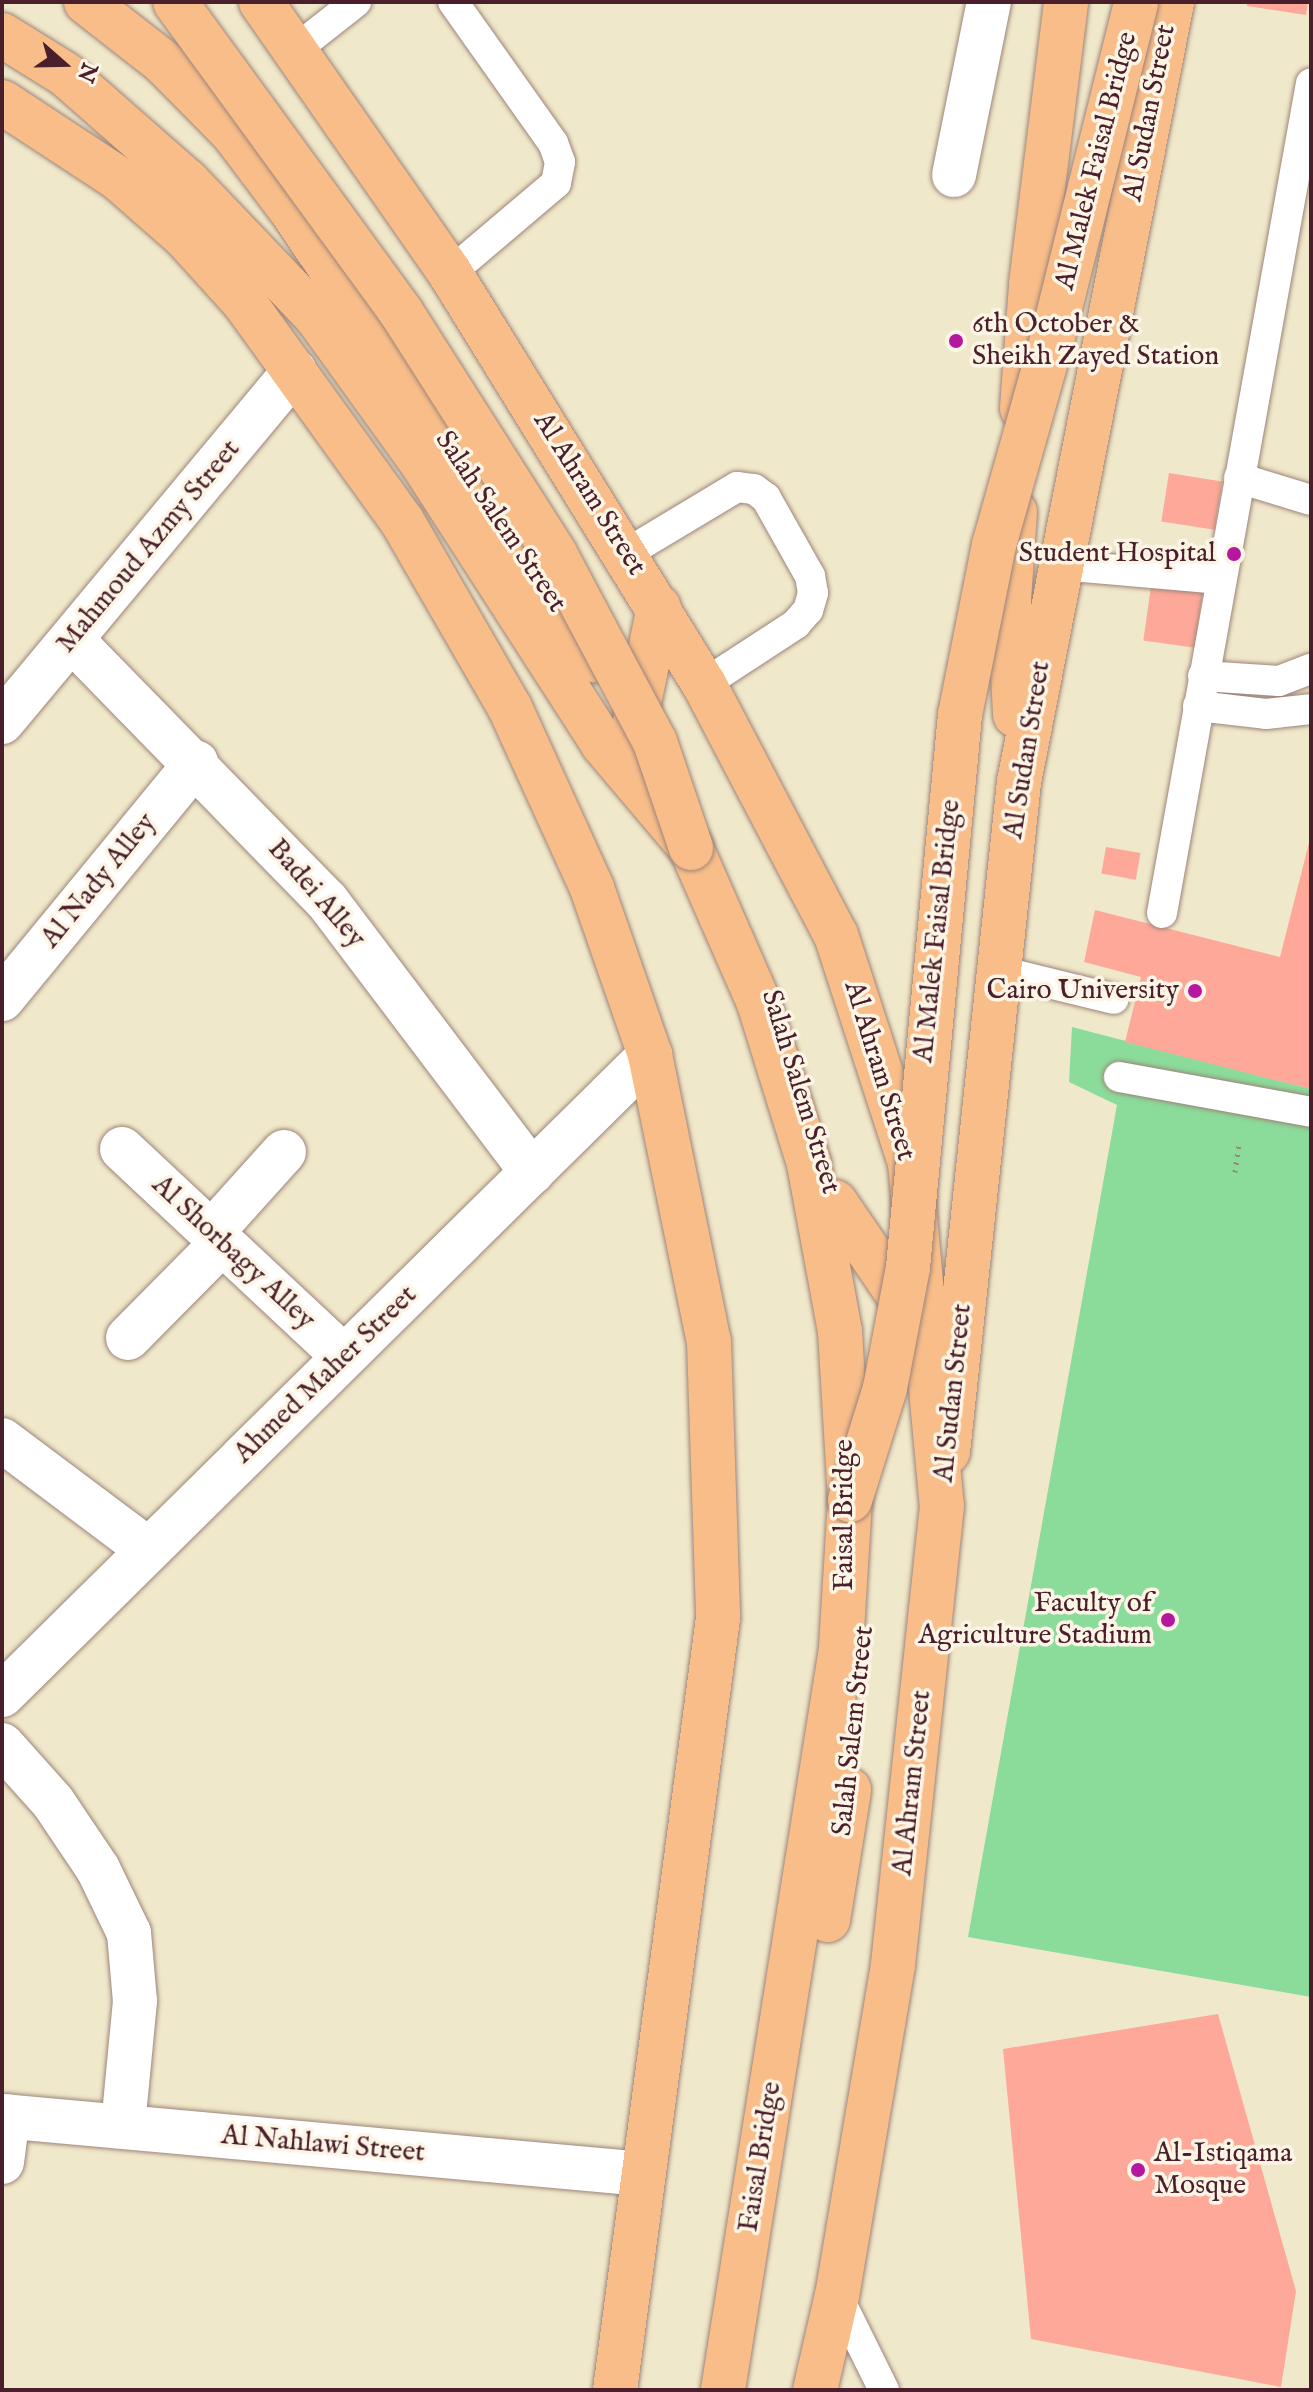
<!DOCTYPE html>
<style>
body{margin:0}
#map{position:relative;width:1313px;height:2392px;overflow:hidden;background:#f0e8ca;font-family:"IM FELL English",serif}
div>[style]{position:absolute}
.green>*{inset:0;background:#8bdb9a}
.building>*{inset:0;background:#fda899;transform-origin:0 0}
.path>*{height:5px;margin-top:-2.5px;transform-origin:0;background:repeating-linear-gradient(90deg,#9d847a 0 2px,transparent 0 8px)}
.roads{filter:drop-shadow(0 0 2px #9d847a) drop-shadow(0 0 2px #9d847a)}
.service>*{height:30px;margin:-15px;padding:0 15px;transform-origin:15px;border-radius:15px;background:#fff}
.minor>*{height:44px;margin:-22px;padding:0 22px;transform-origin:22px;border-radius:22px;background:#fff}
.primary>*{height:44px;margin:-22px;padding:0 22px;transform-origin:22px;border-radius:22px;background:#f8bd89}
.trunk>*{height:44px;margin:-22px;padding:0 22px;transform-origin:22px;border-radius:22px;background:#f8bd89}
.bridges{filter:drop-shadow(0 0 2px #9d847a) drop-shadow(0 0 2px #9d847a)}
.primary-bridge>*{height:44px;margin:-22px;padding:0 22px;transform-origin:22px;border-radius:22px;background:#f8bd89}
.dots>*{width:22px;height:22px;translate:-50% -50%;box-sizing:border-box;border:4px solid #fcf5e5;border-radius:50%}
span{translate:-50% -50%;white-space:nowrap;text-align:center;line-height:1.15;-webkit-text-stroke:7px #fcf5e5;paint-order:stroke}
.street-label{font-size:28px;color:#4a1f2b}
.poi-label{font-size:28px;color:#4a1f2b}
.left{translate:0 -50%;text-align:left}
.right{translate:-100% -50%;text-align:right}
.frame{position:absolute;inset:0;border:4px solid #4a1f2b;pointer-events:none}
.north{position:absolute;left:24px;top:24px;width:80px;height:80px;-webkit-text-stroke:6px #fcf5e5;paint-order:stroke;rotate:110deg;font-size:22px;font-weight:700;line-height:32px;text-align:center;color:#4a1f2b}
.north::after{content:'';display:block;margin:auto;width:28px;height:36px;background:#4a1f2b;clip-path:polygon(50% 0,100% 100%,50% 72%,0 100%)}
</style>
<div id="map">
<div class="green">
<i style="clip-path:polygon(1072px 1027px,1311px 1089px,1311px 1997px,968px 1937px,1117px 1105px,1069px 1082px)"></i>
</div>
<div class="building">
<i style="clip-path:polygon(1247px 2px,1308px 2px,1306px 15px,1247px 6px)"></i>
<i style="left:1169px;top:473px;width:54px;height:49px;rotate:9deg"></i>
<i style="left:1151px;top:586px;width:52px;height:55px;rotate:8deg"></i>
<i style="clip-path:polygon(1310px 839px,1311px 1089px,1125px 1042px,1141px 977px,1084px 962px,1095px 910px,1280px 957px)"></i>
<i style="left:1106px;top:847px;width:35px;height:27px;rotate:10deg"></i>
<i style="clip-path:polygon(1218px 2014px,1296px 2291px,1281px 2387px,1031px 2339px,1003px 2049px)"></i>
</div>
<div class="path">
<i style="left:1235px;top:1172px;width:28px;rotate:-82deg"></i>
</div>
<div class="roads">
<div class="service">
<i style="left:295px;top:50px;width:78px;rotate:-38.2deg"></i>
<i style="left:450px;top:273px;width:139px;rotate:-40.3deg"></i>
<i style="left:556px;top:183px;width:21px;rotate:-79deg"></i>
<i style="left:560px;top:162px;width:20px;rotate:-110deg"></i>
<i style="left:553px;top:143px;width:173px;rotate:-125.3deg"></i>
<i style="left:1239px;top:478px;width:75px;rotate:17deg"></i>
<i style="left:627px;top:553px;width:128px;rotate:-31deg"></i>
<i style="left:737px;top:487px;width:17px;rotate:7deg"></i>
<i style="left:754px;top:489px;width:15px;rotate:37deg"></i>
<i style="left:766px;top:498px;width:90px;rotate:60.6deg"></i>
<i style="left:810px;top:576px;width:17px;rotate:80deg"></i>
<i style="left:813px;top:593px;width:18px;rotate:106deg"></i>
<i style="left:808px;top:610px;width:18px;rotate:131deg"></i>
<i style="left:796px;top:624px;width:110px;rotate:146.9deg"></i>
<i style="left:1061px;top:565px;width:160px;rotate:5deg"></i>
<i style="left:1203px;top:676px;width:76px;rotate:3.8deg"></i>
<i style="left:1279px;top:681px;width:34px;rotate:-21deg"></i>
<i style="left:1198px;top:706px;width:68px;rotate:6.7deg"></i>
<i style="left:1266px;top:714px;width:45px;rotate:-6.3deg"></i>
<i style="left:1162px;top:913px;width:843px;rotate:-79.82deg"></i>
<i style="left:999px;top:971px;width:118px;rotate:13.7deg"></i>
<i style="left:1119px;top:1077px;width:195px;rotate:10.3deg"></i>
<i style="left:837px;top:2295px;width:106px;rotate:63.7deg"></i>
</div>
<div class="minor">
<i style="left:954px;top:175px;width:177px;rotate:-78.6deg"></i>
<i style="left:72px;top:640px;width:365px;rotate:45.7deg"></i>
<i style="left:327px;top:901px;width:340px;rotate:52.9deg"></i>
<i style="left:2px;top:722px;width:457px;rotate:-50.2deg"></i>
<i style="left:2px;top:999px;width:306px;rotate:-50.6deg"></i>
<i style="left:122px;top:1149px;width:304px;rotate:43.1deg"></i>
<i style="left:211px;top:1233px;width:109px;rotate:-48deg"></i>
<i style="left:128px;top:1338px;width:134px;rotate:-45.3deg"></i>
<i style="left:2px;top:1440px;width:181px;rotate:36.9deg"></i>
<i style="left:2px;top:1695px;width:911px;rotate:-44.64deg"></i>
<i style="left:2px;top:1745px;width:76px;rotate:48.2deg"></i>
<i style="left:53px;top:1802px;width:81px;rotate:56.1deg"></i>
<i style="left:98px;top:1869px;width:71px;rotate:64.2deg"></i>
<i style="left:129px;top:1933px;width:68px;rotate:85deg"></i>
<i style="left:135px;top:2001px;width:126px;rotate:95.5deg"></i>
<i style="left:2px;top:2116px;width:644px;rotate:5.17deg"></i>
<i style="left:2px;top:2162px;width:46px;rotate:-82.6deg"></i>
</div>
<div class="primary">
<i style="left:1022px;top:408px;width:124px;rotate:-85.8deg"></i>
<i style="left:1031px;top:284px;width:284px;rotate:-82.9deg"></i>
<i style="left:1015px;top:512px;width:87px;rotate:93.9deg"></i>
<i style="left:1009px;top:599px;width:116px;rotate:87deg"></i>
<i style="left:948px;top:1452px;width:674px;rotate:-83.95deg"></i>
<i style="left:1019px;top:782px;width:795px;rotate:-78.9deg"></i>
</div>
<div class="trunk">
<i style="left:86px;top:2px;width:99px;rotate:38deg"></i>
<i style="left:164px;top:63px;width:98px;rotate:45.4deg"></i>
<i style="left:233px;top:133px;width:96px;rotate:53deg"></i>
<i style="left:291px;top:210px;width:543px;rotate:56.05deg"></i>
<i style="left:261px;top:2px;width:330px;rotate:55.1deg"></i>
<i style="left:450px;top:273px;width:483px;rotate:58.3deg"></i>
<i style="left:704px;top:684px;width:284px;rotate:62.3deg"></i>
<i style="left:836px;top:935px;width:240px;rotate:72deg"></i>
<i style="left:910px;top:1163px;width:344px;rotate:84.7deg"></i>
<i style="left:942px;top:1506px;width:462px;rotate:96.1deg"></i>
<i style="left:893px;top:1965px;width:335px;rotate:99.6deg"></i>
<i style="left:837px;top:2295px;width:98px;rotate:103deg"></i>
<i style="left:2px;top:35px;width:74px;rotate:31.8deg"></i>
<i style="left:65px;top:74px;width:162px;rotate:41.3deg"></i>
<i style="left:187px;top:181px;width:187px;rotate:46.3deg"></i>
<i style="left:316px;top:316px;width:185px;rotate:54.2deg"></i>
<i style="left:424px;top:466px;width:331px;rotate:57.2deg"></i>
<i style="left:603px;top:744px;width:136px;rotate:49.8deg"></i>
<i style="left:691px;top:848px;width:169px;rotate:66.3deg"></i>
<i style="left:759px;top:1003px;width:169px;rotate:72.7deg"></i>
<i style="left:809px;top:1164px;width:170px;rotate:79.5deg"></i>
<i style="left:840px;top:1331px;width:169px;rotate:86.6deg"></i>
<i style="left:850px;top:1500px;width:149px;rotate:93.5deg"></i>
<i style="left:841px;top:1649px;width:750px;rotate:99.05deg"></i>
<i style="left:2px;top:102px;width:140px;rotate:33.3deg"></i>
<i style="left:119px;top:179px;width:88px;rotate:41.3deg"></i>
<i style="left:185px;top:237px;width:88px;rotate:47.8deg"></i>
<i style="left:244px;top:302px;width:270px;rotate:54.2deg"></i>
<i style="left:402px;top:521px;width:216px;rotate:60deg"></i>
<i style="left:510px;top:708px;width:198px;rotate:65.5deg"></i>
<i style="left:592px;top:888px;width:177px;rotate:70.8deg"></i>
<i style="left:650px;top:1055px;width:293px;rotate:78.4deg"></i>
<i style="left:709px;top:1342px;width:276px;rotate:88.1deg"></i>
<i style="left:718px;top:1618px;width:779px;rotate:97.6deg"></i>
<i style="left:635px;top:722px;width:117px;rotate:-78.2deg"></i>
<i style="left:835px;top:1202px;width:145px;rotate:55.7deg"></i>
<i style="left:828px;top:1920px;width:132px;rotate:-80.8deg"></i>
</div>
</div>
<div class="bridges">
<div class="primary-bridge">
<i style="left:175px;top:2px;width:384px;rotate:53.9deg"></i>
<i style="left:401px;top:312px;width:287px;rotate:57.5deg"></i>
<i style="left:555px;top:554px;width:213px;rotate:62deg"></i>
<i style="left:655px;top:742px;width:112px;rotate:71.2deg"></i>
<i style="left:850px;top:1500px;width:117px;rotate:-72.6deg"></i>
<i style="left:885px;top:1388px;width:123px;rotate:-79.2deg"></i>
<i style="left:908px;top:1267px;width:554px;rotate:-84.62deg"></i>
<i style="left:960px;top:715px;width:173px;rotate:-78.7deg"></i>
<i style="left:994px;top:545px;width:217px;rotate:-74.2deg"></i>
<i style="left:1053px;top:336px;width:344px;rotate:-76deg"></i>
</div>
</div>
<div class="dots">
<i style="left:956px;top:341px;background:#b5179e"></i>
<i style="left:1234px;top:554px;background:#b5179e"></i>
<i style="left:1195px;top:991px;background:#b5179e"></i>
<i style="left:1168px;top:1620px;background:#b5179e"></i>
<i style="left:1138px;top:2170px;background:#b5179e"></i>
</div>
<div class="street-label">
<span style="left:1150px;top:113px;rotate:-79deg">Al Sudan Street</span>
<span style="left:1097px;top:161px;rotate:-76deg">Al Malek Faisal Bridge</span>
<span style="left:589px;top:494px;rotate:58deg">Al Ahram Street</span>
<span style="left:500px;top:522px;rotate:56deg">Salah Salem Street</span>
<span style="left:149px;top:547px;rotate:-50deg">Mahmoud Azmy Street</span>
<span style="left:1028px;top:750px;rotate:-81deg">Al Sudan Street</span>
<span style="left:99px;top:881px;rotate:-51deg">Al Nady Alley</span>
<span style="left:316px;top:894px;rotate:49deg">Badei Alley</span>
<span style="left:938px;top:931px;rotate:-84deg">Al Malek Faisal Bridge</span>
<span style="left:879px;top:1071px;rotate:73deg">Al Ahram Street</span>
<span style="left:800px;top:1092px;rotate:73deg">Salah Salem Street</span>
<span style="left:233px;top:1253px;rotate:43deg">Al Shorbagy Alley</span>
<span style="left:326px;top:1375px;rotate:-44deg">Ahmed Maher Street</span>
<span style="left:954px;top:1393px;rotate:-84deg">Al Sudan Street</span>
<span style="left:845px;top:1515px;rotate:-90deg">Faisal Bridge</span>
<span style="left:854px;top:1731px;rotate:-84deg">Salah Salem Street</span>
<span style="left:913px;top:1783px;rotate:-84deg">Al Ahram Street</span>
<span style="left:323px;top:2145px;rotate:5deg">Al Nahlawi Street</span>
<span style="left:761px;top:2157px;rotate:-81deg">Faisal Bridge</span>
</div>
<div class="poi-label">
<span class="left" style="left:972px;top:341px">6th October &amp;<br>Sheikh Zayed Station</span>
<span class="right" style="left:1216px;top:554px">Student Hospital</span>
<span class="right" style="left:1179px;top:991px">Cairo University</span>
<span class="right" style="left:1152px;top:1620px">Faculty of<br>Agriculture Stadium</span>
<span class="left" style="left:1154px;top:2170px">Al-Istiqama<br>Mosque</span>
</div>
<div class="frame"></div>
<div class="north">N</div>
</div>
